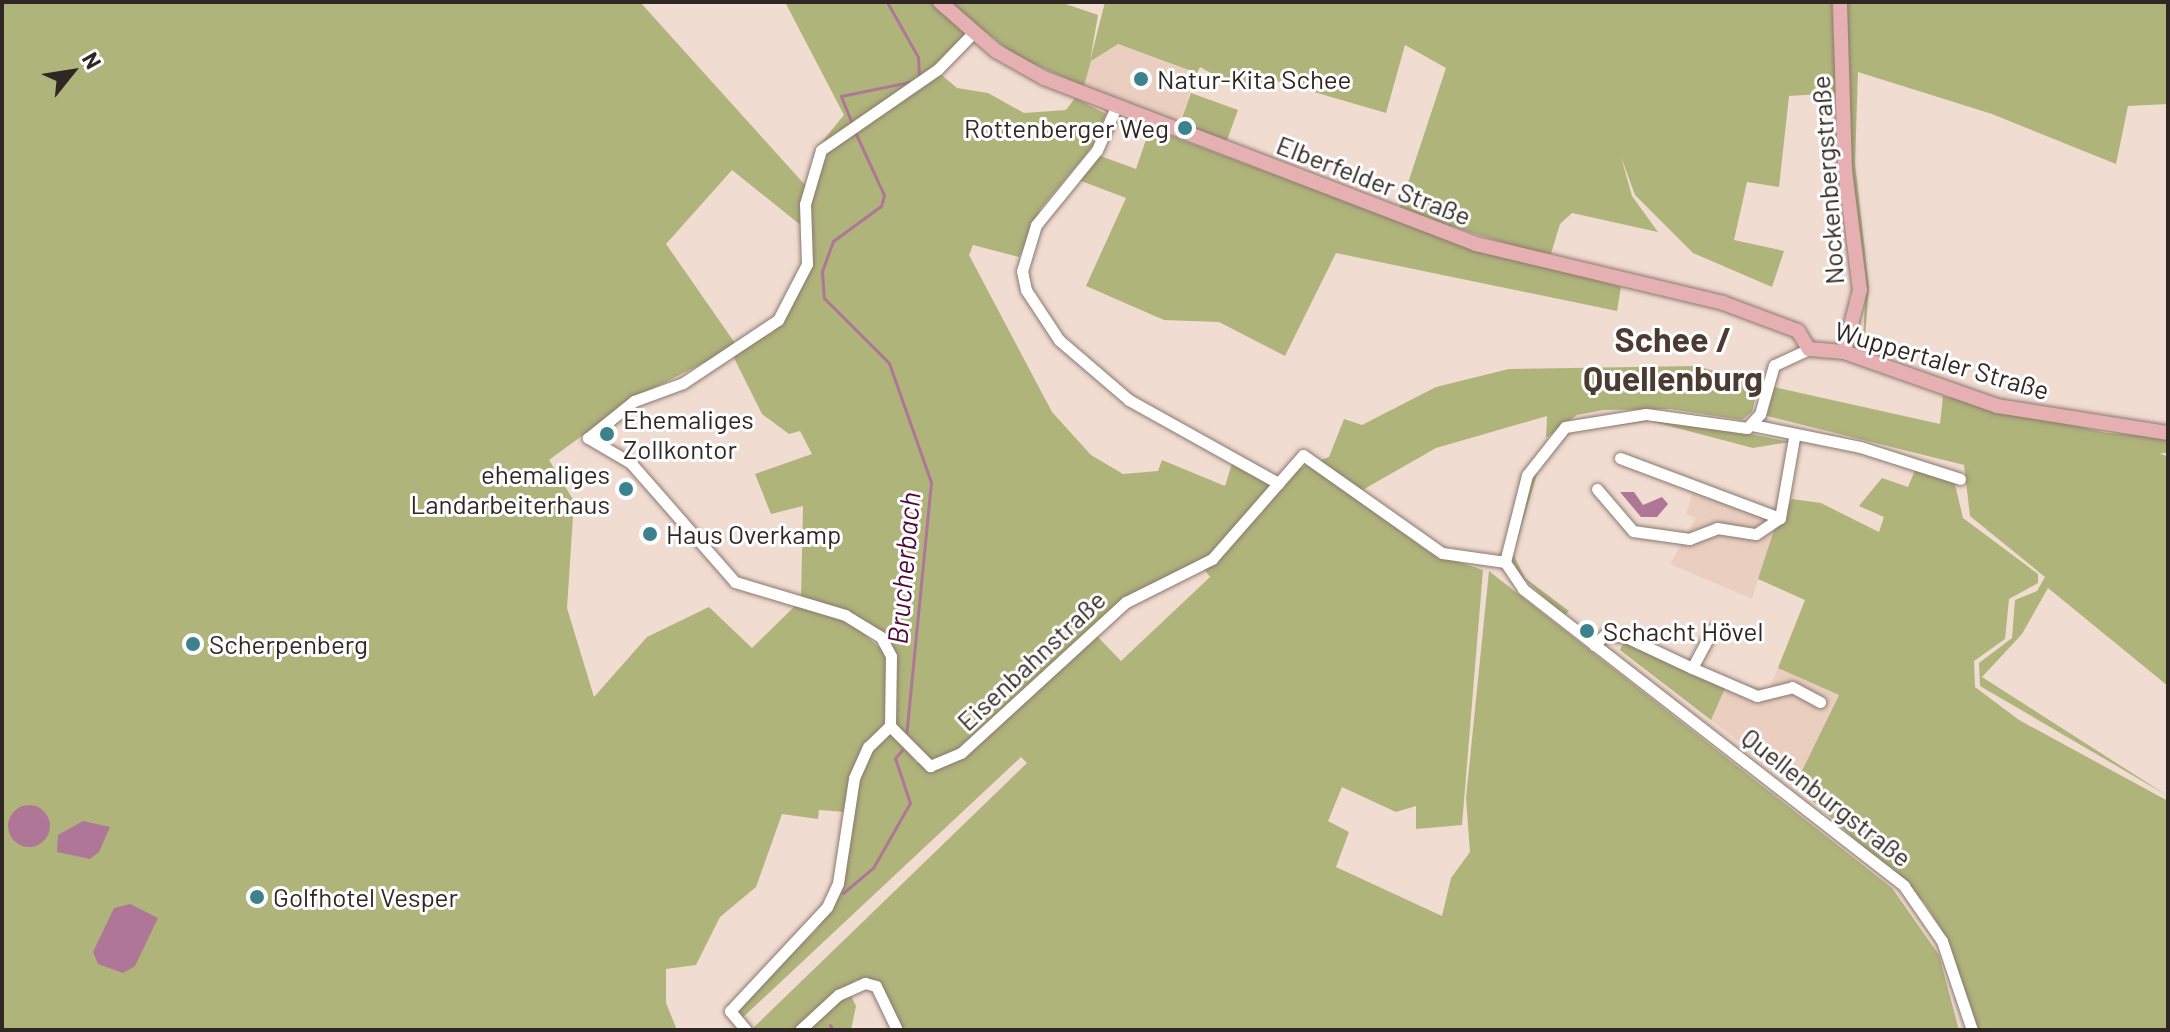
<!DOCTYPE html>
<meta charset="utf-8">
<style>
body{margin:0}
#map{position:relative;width:2170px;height:1032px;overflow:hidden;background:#f1dcd1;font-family:Barlow,sans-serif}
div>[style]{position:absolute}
.built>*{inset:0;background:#eacec0}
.green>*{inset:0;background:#afb47b;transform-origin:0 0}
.water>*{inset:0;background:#b07697}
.round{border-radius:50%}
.stream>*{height:3px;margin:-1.5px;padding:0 1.5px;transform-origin:1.5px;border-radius:1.5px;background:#b07697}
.roads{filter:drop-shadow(0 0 2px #8b786e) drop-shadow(0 0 2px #8b786e)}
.minor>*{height:11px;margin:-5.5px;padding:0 5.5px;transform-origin:5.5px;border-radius:5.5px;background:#fff}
.major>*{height:14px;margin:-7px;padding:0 7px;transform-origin:7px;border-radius:7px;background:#e6afb2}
.dots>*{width:22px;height:22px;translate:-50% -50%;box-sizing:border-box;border:4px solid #fff;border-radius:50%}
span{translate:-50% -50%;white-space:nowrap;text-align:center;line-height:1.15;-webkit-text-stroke:6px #fff;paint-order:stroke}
.poi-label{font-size:26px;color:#2f2723}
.left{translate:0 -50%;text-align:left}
.right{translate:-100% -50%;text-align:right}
.street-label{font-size:26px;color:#2f2723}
.water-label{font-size:28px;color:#51083a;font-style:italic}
.district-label{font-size:34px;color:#4c3b32;font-weight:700}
.frame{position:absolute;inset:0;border:4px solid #2f2723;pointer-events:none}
.north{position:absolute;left:32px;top:32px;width:80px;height:80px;-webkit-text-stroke:6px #fff;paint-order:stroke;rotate:60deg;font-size:22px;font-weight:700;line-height:32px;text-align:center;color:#2f2723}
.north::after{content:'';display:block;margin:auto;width:28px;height:36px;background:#2f2723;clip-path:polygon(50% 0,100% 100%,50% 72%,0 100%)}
</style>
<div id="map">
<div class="built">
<i style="clip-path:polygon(1117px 44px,1197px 73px,1179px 124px,1084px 86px,1091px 61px)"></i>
<i style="clip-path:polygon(1694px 488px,1777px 519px,1752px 599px,1670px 564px,1696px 518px,1686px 514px)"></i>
<i style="clip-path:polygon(1778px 668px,1839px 694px,1795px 785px,1711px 720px,1728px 681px,1769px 689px)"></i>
</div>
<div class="green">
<i style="clip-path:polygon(2px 2px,640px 2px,806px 186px,803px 227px,732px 170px,666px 244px,737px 346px,632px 399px,549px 460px,574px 501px,567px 608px,594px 697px,647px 637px,709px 607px,752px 648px,797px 604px,845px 618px,886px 653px,886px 721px,865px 746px,845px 812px,819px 810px,818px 819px,782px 814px,756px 887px,720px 917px,696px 965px,666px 969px,666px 1003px,677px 1030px,2px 1030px)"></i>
<i style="clip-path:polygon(785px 2px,931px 2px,965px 34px,936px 68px,821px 143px,844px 115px)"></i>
<i style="clip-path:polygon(949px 2px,1060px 2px,1098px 15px,1090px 61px,1105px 2px,1832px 2px,1836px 93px,1789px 96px,1779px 187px,1747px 182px,1734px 240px,1784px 251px,1772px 287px,1693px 253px,1635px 195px,1621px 157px,1632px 196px,1658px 232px,1572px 213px,1560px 224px,1550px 257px,1399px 210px,1446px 68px,1405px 45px,1386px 113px,1273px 80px,1264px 91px,1233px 85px,1200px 67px,1197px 73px,1118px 44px,1091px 61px,1084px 86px,1016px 56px)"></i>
<i style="clip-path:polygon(1846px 2px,2168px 2px,2168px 104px,2128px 106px,2116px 164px,1992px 114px,1858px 72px,1855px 163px,1869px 287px,1865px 338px,1890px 360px,1863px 342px,1866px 275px,1853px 191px)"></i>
<i style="clip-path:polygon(938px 72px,957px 88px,988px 93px,1024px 113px,1066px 110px,1075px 98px,1106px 114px,1092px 147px,1041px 208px,1019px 257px,973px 245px,969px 255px,1052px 412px,1091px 455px,1123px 474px,1158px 471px,1162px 460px,1225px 486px,1234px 457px,1272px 483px,1209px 557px,1137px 591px,1060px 660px,1065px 667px,1097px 636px,1121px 661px,1210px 577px,1204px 569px,1262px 513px,1287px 473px,1329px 457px,1344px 419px,1362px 425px,1436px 387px,1509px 369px,1697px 366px,1759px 384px,1752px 412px,1742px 420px,1670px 409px,1603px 410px,1577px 415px,1546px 438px,1547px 416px,1436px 448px,1352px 496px,1429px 552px,1483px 570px,1462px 825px,1416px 829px,1416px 806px,1396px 812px,1342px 787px,1328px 821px,1349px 832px,1336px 867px,1442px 916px,1451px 878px,1470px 852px,1466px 798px,1489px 571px,1892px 888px,1939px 955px,1959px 1030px,899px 1030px,870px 981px,856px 980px,847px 988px,856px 1006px,851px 1030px,751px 1030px,1027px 763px,1021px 757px,739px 1021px,735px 1010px,817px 929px,841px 885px,855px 779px,869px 750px,891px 731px,916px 762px,931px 768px,996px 729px,993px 724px,946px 757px,923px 760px,892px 720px,884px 638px,801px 600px,803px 506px,771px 514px,755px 474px,812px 454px,800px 431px,789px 434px,762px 414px,732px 354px,773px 332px,802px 284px,808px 205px,832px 140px)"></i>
<i style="left:1191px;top:93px;width:50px;height:33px;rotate:20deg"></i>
<i style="clip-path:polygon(1150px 128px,1440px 237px,1621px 287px,1617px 311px,1336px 253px,1285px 356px,1219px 322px,1164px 320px,1086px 286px,1126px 198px,1076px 179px,1098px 155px,1136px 169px)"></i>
<i style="clip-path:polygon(1774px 387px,1940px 424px,1943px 396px,2107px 433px,2168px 437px,2168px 453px,2160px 453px,2168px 457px,2168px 686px,2048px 588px,2022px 634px,1982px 677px,2168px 796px,1980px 686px,1979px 663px,2012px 638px,2015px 600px,2037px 591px,2045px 577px,1970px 516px,1964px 465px,1767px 416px)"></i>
<i style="clip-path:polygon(1670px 418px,1790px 442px,1753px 448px,1650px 421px,1570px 432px,1538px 471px,1513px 554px,1525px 578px,1569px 611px,1564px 616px,1512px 568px,1513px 528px,1529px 480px,1555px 441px,1575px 426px)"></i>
<i style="clip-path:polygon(1915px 470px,1954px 480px,1963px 518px,2038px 574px,2038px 583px,2009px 599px,2005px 639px,1974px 661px,1975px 687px,2019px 720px,2168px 801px,2168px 1030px,1976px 1030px,1949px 942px,1925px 903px,1795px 785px,1839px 695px,1778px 668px,1805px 600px,1758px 579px,1774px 530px,1792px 499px,1821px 503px,1879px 532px,1884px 517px,1859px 506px,1882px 478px,1908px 487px)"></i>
<i style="clip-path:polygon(1625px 639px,1726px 686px,1711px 720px,1620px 650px)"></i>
</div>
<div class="water">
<i style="clip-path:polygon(1620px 492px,1634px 492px,1643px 505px,1662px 497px,1668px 504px,1657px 517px,1641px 517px)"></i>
<i class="round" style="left:8px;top:805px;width:42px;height:42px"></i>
<i style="clip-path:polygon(83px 821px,110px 827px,99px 852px,90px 859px,57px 852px,58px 835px)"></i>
<i style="clip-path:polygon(130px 904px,158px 918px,135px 966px,123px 973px,98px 964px,93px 952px,114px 908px)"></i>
</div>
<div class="stream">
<i style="left:887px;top:2px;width:63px;rotate:60.6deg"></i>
<i style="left:918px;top:57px;width:19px;rotate:87deg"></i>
<i style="left:851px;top:121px;width:27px;rotate:-112deg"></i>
<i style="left:841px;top:96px;width:69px;rotate:-11.6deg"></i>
<i style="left:855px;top:132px;width:69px;rotate:65.3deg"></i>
<i style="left:884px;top:195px;width:11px;rotate:105deg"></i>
<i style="left:881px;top:206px;width:59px;rotate:143.9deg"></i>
<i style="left:833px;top:241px;width:33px;rotate:110deg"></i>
<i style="left:822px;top:272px;width:26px;rotate:86deg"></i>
<i style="left:824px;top:298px;width:92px;rotate:45deg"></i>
<i style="left:889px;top:363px;width:126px;rotate:70.6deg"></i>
<i style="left:931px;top:482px;width:255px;rotate:95.6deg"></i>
<i style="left:843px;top:893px;width:39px;rotate:-40deg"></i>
<i style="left:873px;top:868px;width:75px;rotate:-60.4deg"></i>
<i style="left:910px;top:803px;width:47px;rotate:-108.4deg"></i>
<i style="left:895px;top:758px;width:11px;rotate:-49deg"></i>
<i style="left:830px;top:1025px;width:6px;rotate:59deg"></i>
</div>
<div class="roads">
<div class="minor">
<i style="left:1116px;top:107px;width:47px;rotate:113.8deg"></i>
<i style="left:1097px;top:150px;width:97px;rotate:129.1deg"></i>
<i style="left:1036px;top:225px;width:48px;rotate:106.9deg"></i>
<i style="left:1022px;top:271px;width:19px;rotate:78deg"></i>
<i style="left:1026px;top:290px;width:60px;rotate:56.6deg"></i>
<i style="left:1059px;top:340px;width:92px;rotate:40.6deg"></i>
<i style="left:1129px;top:400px;width:171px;rotate:29.1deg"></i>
<i style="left:1809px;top:349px;width:38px;rotate:155deg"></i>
<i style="left:1774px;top:365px;width:51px;rotate:105.9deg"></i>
<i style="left:1760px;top:414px;width:19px;rotate:133deg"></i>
<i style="left:1747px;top:428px;width:102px;rotate:-172.1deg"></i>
<i style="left:1646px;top:414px;width:82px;rotate:170.9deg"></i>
<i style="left:1565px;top:427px;width:61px;rotate:128.4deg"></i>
<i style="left:1527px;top:475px;width:90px;rotate:104.2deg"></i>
<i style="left:1505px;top:562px;width:32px;rotate:56deg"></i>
<i style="left:1523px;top:589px;width:483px;rotate:37.9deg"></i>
<i style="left:1904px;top:886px;width:67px;rotate:55.4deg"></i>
<i style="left:1942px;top:941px;width:94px;rotate:71.4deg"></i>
<i style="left:1752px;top:425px;width:110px;rotate:11.5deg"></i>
<i style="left:1860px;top:447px;width:105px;rotate:17.7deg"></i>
<i style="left:1620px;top:458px;width:171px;rotate:20.6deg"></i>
<i style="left:1597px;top:489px;width:55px;rotate:49.4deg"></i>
<i style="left:1633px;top:531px;width:57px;rotate:8.1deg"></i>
<i style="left:1689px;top:539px;width:30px;rotate:-21deg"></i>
<i style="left:1717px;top:528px;width:39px;rotate:9deg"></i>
<i style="left:1756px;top:534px;width:29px;rotate:-34deg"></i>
<i style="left:1780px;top:518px;width:81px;rotate:-80.1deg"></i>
<i style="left:1713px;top:629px;width:44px;rotate:118.3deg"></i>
<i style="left:1692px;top:668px;width:71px;rotate:23.3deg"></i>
<i style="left:1757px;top:696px;width:36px;rotate:-14deg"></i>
<i style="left:1792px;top:687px;width:32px;rotate:28deg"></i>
<i style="left:1594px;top:645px;width:16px;rotate:-43deg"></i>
<i style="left:1606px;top:634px;width:20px;rotate:9deg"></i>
<i style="left:1626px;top:637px;width:73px;rotate:25.2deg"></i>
<i style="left:890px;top:726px;width:70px;rotate:-89.2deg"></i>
<i style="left:891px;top:656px;width:21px;rotate:-118deg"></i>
<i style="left:881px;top:637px;width:42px;rotate:-148.6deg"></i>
<i style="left:845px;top:615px;width:115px;rotate:-163.3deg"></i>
<i style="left:735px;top:582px;width:158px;rotate:-131.2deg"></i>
<i style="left:631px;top:463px;width:50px;rotate:-149.8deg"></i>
<i style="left:588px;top:438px;width:59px;rotate:-38.8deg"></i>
<i style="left:634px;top:401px;width:52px;rotate:-20.2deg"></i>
<i style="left:683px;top:383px;width:114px;rotate:-33.6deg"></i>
<i style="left:778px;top:320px;width:63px;rotate:-62.6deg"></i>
<i style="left:807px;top:264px;width:60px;rotate:-91.9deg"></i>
<i style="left:805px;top:204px;width:56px;rotate:-73.5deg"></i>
<i style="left:821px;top:150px;width:142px;rotate:-34.7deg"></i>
<i style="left:938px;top:69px;width:50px;rotate:-45.8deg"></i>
<i style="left:890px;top:726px;width:57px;rotate:45deg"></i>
<i style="left:930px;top:766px;width:34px;rotate:-23deg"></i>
<i style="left:961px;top:753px;width:224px;rotate:-42.5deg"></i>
<i style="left:1126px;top:602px;width:96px;rotate:-26.6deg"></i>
<i style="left:1212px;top:559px;width:138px;rotate:-48.8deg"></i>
<i style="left:1303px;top:455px;width:170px;rotate:35.2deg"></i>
<i style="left:1442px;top:553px;width:64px;rotate:8.1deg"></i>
<i style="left:746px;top:1030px;width:25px;rotate:-130deg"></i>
<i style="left:730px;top:1011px;width:142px;rotate:-47deg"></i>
<i style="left:827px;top:907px;width:26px;rotate:-65deg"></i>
<i style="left:838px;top:883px;width:106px;rotate:-81.3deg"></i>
<i style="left:854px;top:778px;width:34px;rotate:-66deg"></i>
<i style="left:868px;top:747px;width:30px;rotate:-44deg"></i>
<i style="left:800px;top:1030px;width:52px;rotate:-42.6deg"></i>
<i style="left:838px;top:995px;width:30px;rotate:-24deg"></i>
<i style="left:865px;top:983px;width:11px;rotate:15deg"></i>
<i style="left:876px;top:986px;width:49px;rotate:64.5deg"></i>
</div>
<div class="major">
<i style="left:940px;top:2px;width:74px;rotate:41.2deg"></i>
<i style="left:996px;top:51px;width:55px;rotate:29.4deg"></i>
<i style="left:1044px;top:78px;width:463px;rotate:21deg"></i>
<i style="left:1476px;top:244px;width:254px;rotate:13.4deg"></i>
<i style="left:1723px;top:303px;width:80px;rotate:20.5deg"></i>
<i style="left:1798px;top:331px;width:21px;rotate:59deg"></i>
<i style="left:1809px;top:349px;width:35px;rotate:5deg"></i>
<i style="left:1844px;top:352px;width:162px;rotate:19.4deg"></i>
<i style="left:1997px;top:406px;width:173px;rotate:9deg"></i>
<i style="left:1840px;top:2px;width:168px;rotate:88.3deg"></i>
<i style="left:1845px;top:170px;width:121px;rotate:82.9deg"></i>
<i style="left:1860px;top:290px;width:64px;rotate:104.5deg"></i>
</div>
</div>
<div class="dots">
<i style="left:1141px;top:79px;background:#3b828c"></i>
<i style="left:1185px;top:128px;background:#3b828c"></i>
<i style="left:607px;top:434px;background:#3b828c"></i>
<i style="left:626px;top:489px;background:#3b828c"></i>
<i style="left:650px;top:534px;background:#3b828c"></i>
<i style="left:1587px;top:631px;background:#3b828c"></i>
<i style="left:193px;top:644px;background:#3b828c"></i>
<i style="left:257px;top:897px;background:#3b828c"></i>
</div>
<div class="poi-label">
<span class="left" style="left:1157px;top:79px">Natur-Kita Schee</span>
<span class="right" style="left:1169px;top:128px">Rottenberger Weg</span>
<span class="left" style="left:623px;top:434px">Ehemaliges<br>Zollkontor</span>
<span class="right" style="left:610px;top:489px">ehemaliges<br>Landarbeiterhaus</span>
<span class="left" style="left:666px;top:534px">Haus Overkamp</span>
<span class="left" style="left:1603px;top:631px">Schacht Hövel</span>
<span class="left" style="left:209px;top:644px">Scherpenberg</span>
<span class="left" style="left:273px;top:897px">Golfhotel Vesper</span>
</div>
<div class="street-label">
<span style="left:1374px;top:180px;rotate:21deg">Elberfelder Straße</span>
<span style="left:1827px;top:180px;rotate:-94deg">Nockenbergstraße</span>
<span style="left:1942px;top:360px;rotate:16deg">Wuppertaler Straße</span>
<span style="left:1031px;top:660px;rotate:-43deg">Eisenbahnstraße</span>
<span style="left:1827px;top:797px;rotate:38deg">Quellenburgstraße</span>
</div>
<div class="water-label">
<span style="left:903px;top:568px;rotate:-85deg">Brucherbach</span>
</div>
<div class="district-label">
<span style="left:1673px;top:358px">Schee /<br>Quellenburg</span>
</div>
<div class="frame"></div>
<div class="north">N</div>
</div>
